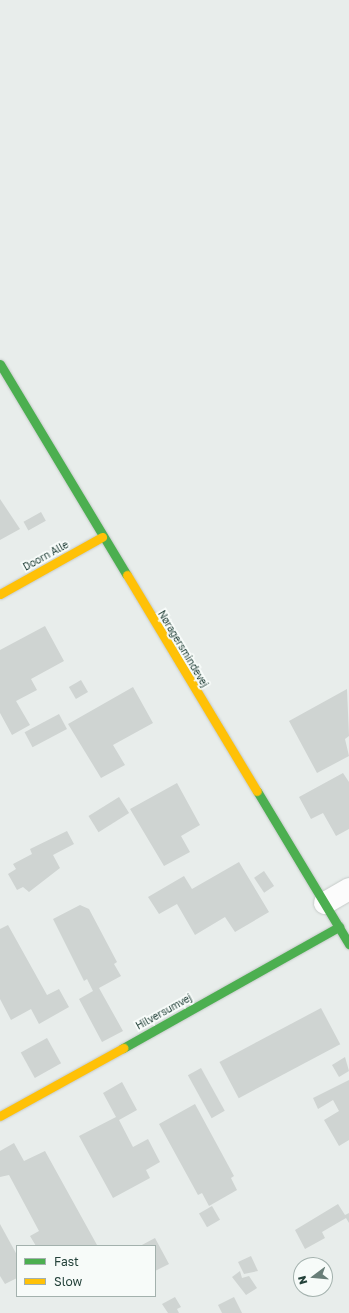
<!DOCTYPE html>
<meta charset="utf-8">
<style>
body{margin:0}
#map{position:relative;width:349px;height:1313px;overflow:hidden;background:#e8edeb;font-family:"Golos Text",sans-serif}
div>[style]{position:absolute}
.building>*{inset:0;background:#cfd4d2;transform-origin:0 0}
.roads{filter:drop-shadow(0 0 1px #c5cac8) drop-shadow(0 0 1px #c5cac8)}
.street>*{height:22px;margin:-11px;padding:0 11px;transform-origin:11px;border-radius:11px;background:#fcfcfc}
.fast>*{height:9px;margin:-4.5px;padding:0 4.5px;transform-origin:4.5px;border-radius:4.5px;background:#4caf50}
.slow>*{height:9px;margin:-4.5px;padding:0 4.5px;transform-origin:4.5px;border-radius:4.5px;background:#ffc107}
span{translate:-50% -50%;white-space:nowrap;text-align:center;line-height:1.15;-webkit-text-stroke:4px #f7fbf9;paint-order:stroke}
.street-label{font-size:10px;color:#24423a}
.legend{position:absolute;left:16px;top:1245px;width:140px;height:52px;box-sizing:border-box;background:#f7fbf9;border:1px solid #a3b1ad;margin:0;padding:5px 7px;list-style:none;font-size:12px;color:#24423a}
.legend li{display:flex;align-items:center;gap:8px;height:20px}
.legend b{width:20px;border:1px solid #a3b1ad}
.north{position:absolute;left:293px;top:1257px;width:40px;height:40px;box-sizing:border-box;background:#f7fbf9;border:1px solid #a3b1ad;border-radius:50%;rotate:254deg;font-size:11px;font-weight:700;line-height:16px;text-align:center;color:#24423a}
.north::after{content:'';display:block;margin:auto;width:14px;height:18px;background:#697e78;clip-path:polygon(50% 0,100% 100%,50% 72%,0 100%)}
</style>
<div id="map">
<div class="building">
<i style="clip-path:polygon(0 499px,20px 529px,0 540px)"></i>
<i style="left:41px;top:512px;width:10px;height:20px;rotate:61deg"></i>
<i style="clip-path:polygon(45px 626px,64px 661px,31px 679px,37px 690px,16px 701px,30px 725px,12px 735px,0 713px,0 650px)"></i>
<i style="left:81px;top:680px;width:14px;height:14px;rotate:60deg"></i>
<i style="clip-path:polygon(133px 687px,153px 723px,113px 745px,125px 765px,101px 778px,68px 724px)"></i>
<i style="clip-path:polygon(347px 689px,349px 736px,345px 739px,349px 756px,317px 773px,289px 721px)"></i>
<i style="left:59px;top:714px;width:17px;height:39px;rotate:62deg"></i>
<i style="clip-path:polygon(343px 773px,349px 782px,349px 829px,336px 836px,323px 813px,311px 819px,299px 797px)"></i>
<i style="clip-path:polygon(177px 783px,200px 825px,181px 836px,190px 852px,164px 866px,130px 809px)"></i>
<i style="left:119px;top:797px;width:19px;height:36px;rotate:58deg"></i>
<i style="clip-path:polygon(67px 831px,74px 844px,53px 855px,60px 868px,29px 892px,23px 887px,17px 890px,8px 874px,16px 869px,13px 864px,32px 854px,30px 849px)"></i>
<i style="clip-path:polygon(239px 862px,269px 912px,235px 932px,225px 917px,195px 935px,177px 904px,159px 914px,148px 897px,184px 876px,192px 889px)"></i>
<i style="left:264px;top:871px;width:18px;height:12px;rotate:56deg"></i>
<i style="clip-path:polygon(80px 905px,89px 909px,117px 962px,114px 964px,121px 976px,99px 988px,123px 1031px,102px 1042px,79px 999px,93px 991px,87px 979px,84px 981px,53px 919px)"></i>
<i style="clip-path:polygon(8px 925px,47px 995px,59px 989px,69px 1007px,39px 1024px,31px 1009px,11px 1020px,0 999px,0 929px)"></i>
<i style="left:321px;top:1008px;width:41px;height:115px;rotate:62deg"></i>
<i style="left:47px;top:1038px;width:29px;height:30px;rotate:61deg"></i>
<i style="clip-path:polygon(345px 1057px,349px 1071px,339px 1077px,332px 1065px)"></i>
<i style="left:201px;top:1068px;width:49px;height:15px;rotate:61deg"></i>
<i style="clip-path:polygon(349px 1080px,349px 1140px,339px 1146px,324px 1120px,339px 1111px,333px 1100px,318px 1109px,313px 1098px)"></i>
<i style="clip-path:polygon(122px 1082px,137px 1110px,119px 1120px,133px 1147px,148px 1139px,160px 1162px,146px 1170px,150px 1178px,113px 1198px,79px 1136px,116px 1117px,103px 1093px)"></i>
<i style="clip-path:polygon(195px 1104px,234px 1176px,231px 1178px,237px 1190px,209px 1206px,202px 1193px,198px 1195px,159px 1124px)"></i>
<i style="clip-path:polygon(14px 1143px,24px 1161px,45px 1151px,97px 1245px,36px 1246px,30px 1236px,39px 1231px,9px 1175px,0 1177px,0 1151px)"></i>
<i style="clip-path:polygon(338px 1204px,345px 1215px,349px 1213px,349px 1223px,346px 1218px,322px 1232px,325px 1238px,305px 1249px,295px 1230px)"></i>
<i style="left:212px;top:1206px;width:16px;height:15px;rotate:60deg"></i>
<i style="clip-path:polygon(0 1224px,17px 1255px,17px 1278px,5px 1284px,0 1276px)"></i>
<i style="clip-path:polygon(155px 1238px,169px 1264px,155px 1271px,155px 1246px,140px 1246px)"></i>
<i style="clip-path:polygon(251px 1256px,258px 1271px,244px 1274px,238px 1262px)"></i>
<i style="clip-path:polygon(240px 1271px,242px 1278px,249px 1276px,257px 1288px,246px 1295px,232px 1277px)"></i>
<i style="clip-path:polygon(175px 1297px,181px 1307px,177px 1309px,179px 1313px,168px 1313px,162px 1304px)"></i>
<i style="clip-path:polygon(234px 1297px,242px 1313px,222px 1313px,218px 1305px)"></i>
</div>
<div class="roads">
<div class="street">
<i style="left:325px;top:903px;width:28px;rotate:-30deg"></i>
</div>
<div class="fast">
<i style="left:0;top:364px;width:246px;rotate:59deg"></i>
<i style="left:257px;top:791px;width:179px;rotate:59deg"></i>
<i style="left:123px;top:1048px;width:248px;rotate:-29.3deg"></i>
</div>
<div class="slow">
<i style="left:127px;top:575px;width:252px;rotate:59deg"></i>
<i style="left:0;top:594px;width:117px;rotate:-29.2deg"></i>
<i style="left:0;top:1116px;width:141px;rotate:-28.9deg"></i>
</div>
</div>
<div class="street-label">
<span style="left:46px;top:556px;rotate:-29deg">Doorn Alle</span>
<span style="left:183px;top:649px;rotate:59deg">Nøragersmindevej</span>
<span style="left:164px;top:1012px;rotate:-29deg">Hilversumvej</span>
</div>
<ul class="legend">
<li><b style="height:5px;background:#4caf50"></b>Fast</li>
<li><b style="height:5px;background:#ffc107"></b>Slow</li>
</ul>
<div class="north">N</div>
</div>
